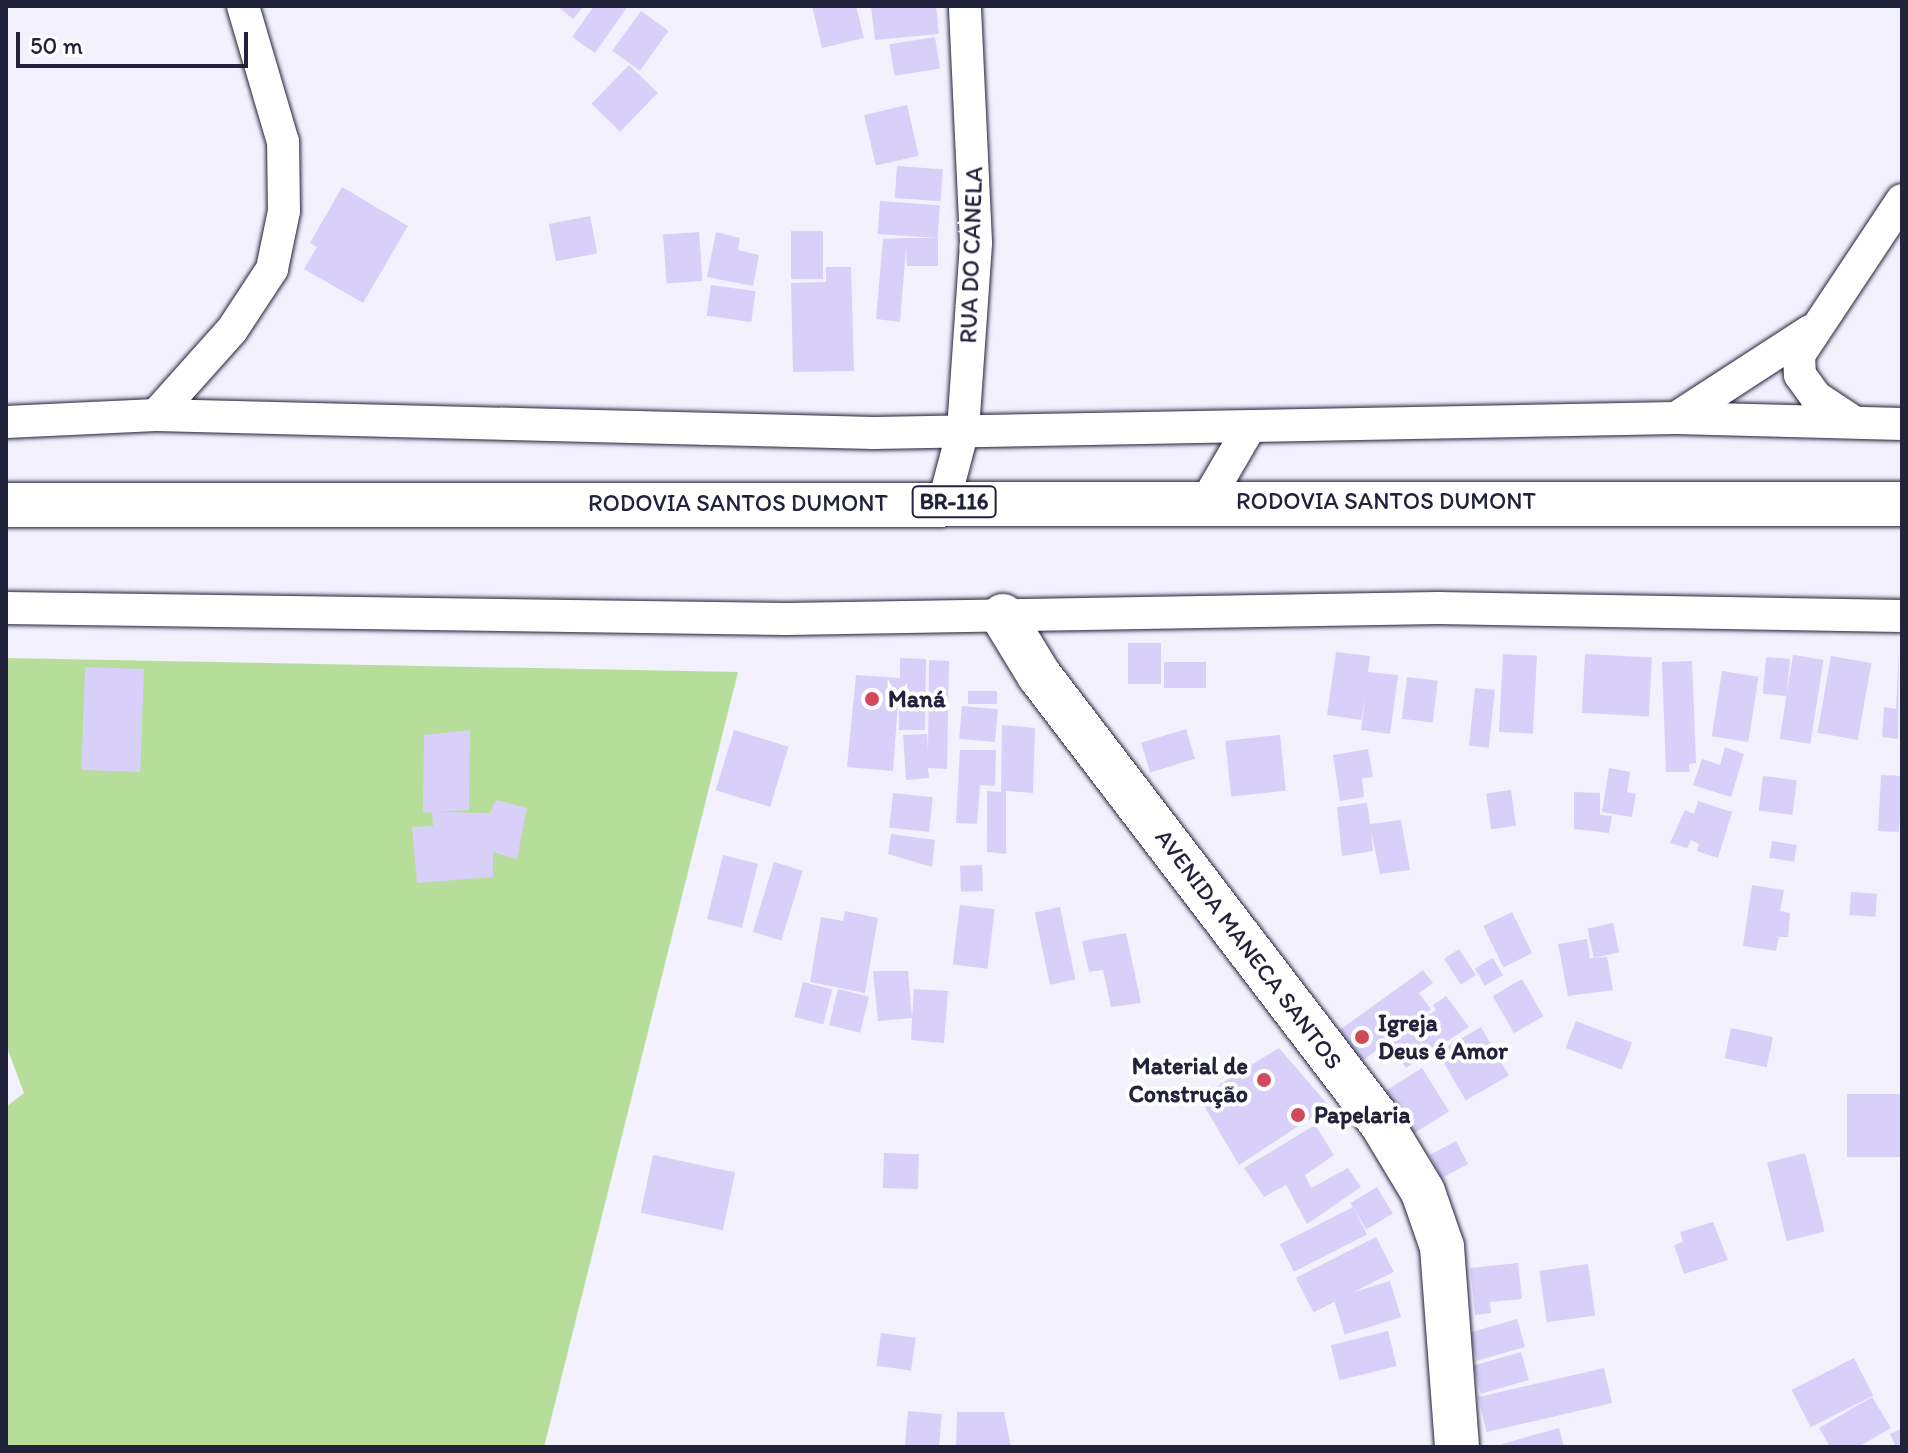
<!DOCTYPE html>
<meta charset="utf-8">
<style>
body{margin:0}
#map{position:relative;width:1908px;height:1453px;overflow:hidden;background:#f3f1fd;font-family:Itim,sans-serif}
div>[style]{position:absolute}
.green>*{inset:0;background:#b6de9a}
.building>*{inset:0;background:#d8d0f9;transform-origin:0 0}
.roads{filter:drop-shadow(0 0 2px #22223b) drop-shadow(0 0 2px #22223b)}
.street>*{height:32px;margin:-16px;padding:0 16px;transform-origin:16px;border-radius:16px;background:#fff}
.secondary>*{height:44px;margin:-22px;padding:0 22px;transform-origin:22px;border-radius:22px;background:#fff}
.highway>*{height:44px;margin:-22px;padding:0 22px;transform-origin:22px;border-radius:22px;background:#fff}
.dots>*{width:22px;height:22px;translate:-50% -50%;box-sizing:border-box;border:4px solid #fff;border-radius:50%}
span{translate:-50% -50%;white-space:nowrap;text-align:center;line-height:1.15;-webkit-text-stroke:8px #fff;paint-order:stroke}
.shield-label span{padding:2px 6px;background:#fff;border:2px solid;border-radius:6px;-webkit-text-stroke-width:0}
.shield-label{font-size:22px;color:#22223b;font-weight:700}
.street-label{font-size:24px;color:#22223b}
.poi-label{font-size:24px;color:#22223b;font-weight:700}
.left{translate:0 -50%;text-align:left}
.right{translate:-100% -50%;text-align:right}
.frame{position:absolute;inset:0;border:8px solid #22223b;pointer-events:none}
.scale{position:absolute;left:16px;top:32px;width:232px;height:36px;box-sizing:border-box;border:4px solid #22223b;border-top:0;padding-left:10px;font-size:24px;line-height:28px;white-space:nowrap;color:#22223b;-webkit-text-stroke:6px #fff;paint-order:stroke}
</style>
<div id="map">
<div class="green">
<i style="clip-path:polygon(6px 658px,738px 672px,544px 1447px,6px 1447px,6px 1107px,24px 1093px,6px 1045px)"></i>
</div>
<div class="building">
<i style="clip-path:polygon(557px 6px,584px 6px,573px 19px)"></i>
<i style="clip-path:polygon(594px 6px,628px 6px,595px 53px,572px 37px)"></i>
<i style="clip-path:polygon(812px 6px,856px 6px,864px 38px,822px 48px)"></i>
<i style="clip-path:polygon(871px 6px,936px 6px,939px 34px,875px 40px)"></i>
<i style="left:641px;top:11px;width:34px;height:49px;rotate:36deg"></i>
<i style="left:935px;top:37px;width:32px;height:46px;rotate:81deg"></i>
<i style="left:629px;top:65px;width:40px;height:54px;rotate:44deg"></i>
<i style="left:907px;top:105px;width:52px;height:44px;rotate:77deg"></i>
<i style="left:897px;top:166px;width:46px;height:32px;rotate:4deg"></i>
<i style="clip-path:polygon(342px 187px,408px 226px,363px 303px,304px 269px,317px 247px,310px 243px)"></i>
<i style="left:880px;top:201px;width:60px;height:33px;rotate:4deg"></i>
<i style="left:590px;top:216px;width:38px;height:42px;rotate:79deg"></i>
<i style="left:791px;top:231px;width:32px;height:48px"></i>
<i style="left:699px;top:232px;width:49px;height:36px;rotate:86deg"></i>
<i style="clip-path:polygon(716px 232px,740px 238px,738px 250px,759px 255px,753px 286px,707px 277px)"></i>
<i style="clip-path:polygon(907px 238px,938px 238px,938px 266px,907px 266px,906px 249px,900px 322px,876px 319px,883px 239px)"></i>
<i style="clip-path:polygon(826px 267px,851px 267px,854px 371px,793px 372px,791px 283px,826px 282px)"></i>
<i style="left:711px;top:285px;width:45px;height:31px;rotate:8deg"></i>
<i style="left:1128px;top:643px;width:33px;height:41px"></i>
<i style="clip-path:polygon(1899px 647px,1898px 739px,1882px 737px,1884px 707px,1896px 709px)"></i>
<i style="clip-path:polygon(1336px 652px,1370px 656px,1368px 672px,1398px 675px,1390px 734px,1361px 730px,1365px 698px,1361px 720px,1327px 715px)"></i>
<i style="left:1503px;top:654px;width:34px;height:78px;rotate:3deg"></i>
<i style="left:1585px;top:654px;width:67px;height:59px;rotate:3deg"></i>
<i style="left:1793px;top:655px;width:31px;height:85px;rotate:9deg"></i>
<i style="left:1831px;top:656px;width:41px;height:78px;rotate:10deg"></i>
<i style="left:1766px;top:657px;width:24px;height:37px;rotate:5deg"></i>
<i style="clip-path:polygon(900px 658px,926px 659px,925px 730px,899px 730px,899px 689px,893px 771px,847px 767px,856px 675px,900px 678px)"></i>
<i style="clip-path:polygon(929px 660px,949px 661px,947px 769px,928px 768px,929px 778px,906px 780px,903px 735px,927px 734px,928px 752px)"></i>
<i style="clip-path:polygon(1692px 661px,1696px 763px,1689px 764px,1690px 772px,1666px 772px,1662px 662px)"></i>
<i style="left:1164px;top:662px;width:42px;height:26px"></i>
<i style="left:85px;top:667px;width:59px;height:103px;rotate:2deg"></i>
<i style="left:1722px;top:671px;width:37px;height:66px;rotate:9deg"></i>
<i style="left:1407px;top:677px;width:31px;height:42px;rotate:7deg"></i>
<i style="left:1475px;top:688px;width:20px;height:58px;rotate:6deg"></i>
<i style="left:968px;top:691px;width:29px;height:13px"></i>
<i style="left:962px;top:706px;width:36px;height:33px;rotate:5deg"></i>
<i style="clip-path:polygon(1002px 725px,1035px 728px,1033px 793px,1006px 791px,1006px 854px,987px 852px,987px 791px,1001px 792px)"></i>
<i style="left:1186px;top:729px;width:31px;height:47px;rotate:73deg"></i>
<i style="clip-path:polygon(470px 730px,469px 810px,437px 812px,490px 813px,496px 800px,527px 808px,517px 859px,493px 852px,493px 877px,417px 883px,412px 827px,433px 826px,432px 812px,423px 813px,424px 735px)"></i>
<i style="left:734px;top:730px;width:57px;height:63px;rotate:17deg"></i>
<i style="left:1280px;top:735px;width:56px;height:55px;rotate:84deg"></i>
<i style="clip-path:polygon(1725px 747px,1744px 754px,1731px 797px,1693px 785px,1702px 759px,1720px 765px)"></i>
<i style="clip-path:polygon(1368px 749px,1373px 777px,1362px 778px,1364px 797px,1340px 801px,1333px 755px)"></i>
<i style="clip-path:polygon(960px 750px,996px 750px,995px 786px,980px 785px,977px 824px,956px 823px)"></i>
<i style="clip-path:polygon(1609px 768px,1630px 772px,1627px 792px,1636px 794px,1632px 817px,1602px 812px)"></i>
<i style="left:1881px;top:775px;width:21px;height:56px;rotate:3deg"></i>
<i style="left:1763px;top:776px;width:34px;height:35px;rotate:7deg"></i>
<i style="left:1511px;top:790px;width:36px;height:25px;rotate:82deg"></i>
<i style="clip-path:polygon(1574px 792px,1600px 793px,1600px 815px,1612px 816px,1609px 833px,1574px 829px)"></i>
<i style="left:893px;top:793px;width:40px;height:35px;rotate:6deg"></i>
<i style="clip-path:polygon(1698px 801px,1732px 812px,1718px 858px,1697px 851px,1699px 844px,1691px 840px,1687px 848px,1670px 843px,1685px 810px,1694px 814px)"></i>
<i style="clip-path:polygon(1367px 803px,1370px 824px,1401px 820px,1410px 870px,1380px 874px,1371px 830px,1373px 851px,1342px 856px,1337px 807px)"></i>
<i style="clip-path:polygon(891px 834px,935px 840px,932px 867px,888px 854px)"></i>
<i style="left:1772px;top:841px;width:25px;height:17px;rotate:9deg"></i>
<i style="left:723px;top:855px;width:36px;height:66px;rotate:14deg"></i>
<i style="left:774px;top:862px;width:30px;height:73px;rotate:17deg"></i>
<i style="left:982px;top:865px;width:26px;height:22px;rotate:88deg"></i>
<i style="clip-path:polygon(1752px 885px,1784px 890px,1780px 911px,1790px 913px,1788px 937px,1779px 937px,1776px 951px,1743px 946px)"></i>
<i style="left:1851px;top:892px;width:26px;height:23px;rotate:4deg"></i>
<i style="left:960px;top:905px;width:35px;height:60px;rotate:7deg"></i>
<i style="left:1060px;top:907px;width:74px;height:26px;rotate:78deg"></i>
<i style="clip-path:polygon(845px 911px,878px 918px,865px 993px,810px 982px,821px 917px,843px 921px)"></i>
<i style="left:1512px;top:912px;width:46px;height:32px;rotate:64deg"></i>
<i style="left:1613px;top:923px;width:30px;height:26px;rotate:78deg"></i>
<i style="clip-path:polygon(1126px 933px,1141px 1003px,1111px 1007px,1103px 970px,1089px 972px,1082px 941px)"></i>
<i style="clip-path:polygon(1587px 939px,1590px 958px,1607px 957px,1613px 990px,1568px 996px,1558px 944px)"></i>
<i style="left:1459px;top:949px;width:31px;height:18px;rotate:57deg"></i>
<i style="left:1493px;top:958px;width:20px;height:21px;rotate:60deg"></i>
<i style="clip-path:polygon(1423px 970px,1433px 983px,1419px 993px,1431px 1009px,1395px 1037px,1436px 1010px,1433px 1005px,1446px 996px,1469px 1027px,1406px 1068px,1388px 1042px,1355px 1066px,1334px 1034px)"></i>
<i style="clip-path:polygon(873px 971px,908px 971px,912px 1018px,914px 989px,948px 991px,944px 1043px,911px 1040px,912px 1018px,878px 1021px)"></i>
<i style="left:1522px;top:979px;width:43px;height:34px;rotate:60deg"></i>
<i style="left:803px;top:982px;width:30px;height:36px;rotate:14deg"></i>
<i style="left:838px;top:989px;width:32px;height:37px;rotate:14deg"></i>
<i style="left:1576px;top:1021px;width:60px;height:29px;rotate:21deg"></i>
<i style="left:1481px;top:1027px;width:56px;height:50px;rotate:60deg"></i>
<i style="left:1731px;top:1028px;width:43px;height:31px;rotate:12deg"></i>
<i style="clip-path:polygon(1279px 1048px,1329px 1106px,1239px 1165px,1199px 1097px)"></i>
<i style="left:1422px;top:1068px;width:51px;height:50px;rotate:58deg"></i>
<i style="left:1902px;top:1094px;width:63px;height:55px;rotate:90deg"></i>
<i style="clip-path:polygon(1315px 1125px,1334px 1155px,1305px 1175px,1311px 1188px,1348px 1168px,1361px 1187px,1307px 1224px,1286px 1185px,1264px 1197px,1244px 1168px)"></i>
<i style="left:1456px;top:1141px;width:26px;height:30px;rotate:62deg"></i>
<i style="left:884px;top:1153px;width:35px;height:35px;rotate:2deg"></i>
<i style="left:1805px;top:1153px;width:81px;height:39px;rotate:76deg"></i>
<i style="left:653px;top:1155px;width:84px;height:59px;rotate:12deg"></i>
<i style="left:1377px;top:1187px;width:31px;height:31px;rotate:59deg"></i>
<i style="left:1353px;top:1207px;width:31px;height:82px;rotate:63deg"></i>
<i style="clip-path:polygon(1713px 1222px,1728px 1260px,1684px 1274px,1674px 1245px,1683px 1242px,1680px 1232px)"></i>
<i style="left:1376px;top:1237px;width:39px;height:90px;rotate:63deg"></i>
<i style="clip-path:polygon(1518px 1263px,1522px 1299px,1490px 1302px,1491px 1313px,1475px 1315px,1470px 1268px)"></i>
<i style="left:1588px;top:1264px;width:52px;height:49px;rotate:82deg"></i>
<i style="left:1390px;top:1281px;width:38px;height:59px;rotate:73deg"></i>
<i style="left:1517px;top:1319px;width:29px;height:50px;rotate:74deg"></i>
<i style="left:1388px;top:1331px;width:36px;height:59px;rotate:76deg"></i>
<i style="left:881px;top:1333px;width:35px;height:33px;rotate:8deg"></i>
<i style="left:1521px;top:1352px;width:29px;height:50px;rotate:74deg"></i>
<i style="left:1854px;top:1358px;width:42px;height:70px;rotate:63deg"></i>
<i style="left:1604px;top:1368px;width:36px;height:129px;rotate:77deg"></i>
<i style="clip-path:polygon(1872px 1397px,1891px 1428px,1858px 1447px,1830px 1447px,1819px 1428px)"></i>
<i style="left:908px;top:1411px;width:34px;height:34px;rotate:5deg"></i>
<i style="clip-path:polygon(957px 1412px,1004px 1412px,1011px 1447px,956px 1447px)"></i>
<i style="clip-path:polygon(1559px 1428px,1564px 1447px,1503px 1447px,1502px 1444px)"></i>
<i style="clip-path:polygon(1902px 1428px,1902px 1447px,1896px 1447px,1890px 1434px)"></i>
</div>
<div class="roads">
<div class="street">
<i style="left:156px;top:415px;width:114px;rotate:-48.2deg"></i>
<i style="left:232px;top:330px;width:73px;rotate:-56.7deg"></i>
<i style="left:272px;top:269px;width:59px;rotate:-78.3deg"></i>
<i style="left:284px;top:211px;width:69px;rotate:-90.8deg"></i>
<i style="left:283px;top:142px;width:142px;rotate:-106.4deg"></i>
<i style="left:1676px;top:418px;width:160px;rotate:-33deg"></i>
<i style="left:1851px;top:420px;width:42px;rotate:-146.7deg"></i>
<i style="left:1816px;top:397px;width:27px;rotate:-126deg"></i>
<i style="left:1800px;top:375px;width:20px;rotate:-93deg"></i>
<i style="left:1799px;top:355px;width:186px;rotate:-56.4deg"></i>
<i style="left:6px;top:422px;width:150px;rotate:-2.7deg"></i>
<i style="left:156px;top:415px;width:718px;rotate:1.44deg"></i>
<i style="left:874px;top:433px;width:802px;rotate:-1.07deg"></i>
<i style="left:1676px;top:418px;width:226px;rotate:1.5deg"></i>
<i style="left:944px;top:502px;width:74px;rotate:-75.2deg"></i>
<i style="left:963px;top:430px;width:188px;rotate:-86deg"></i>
<i style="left:976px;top:242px;width:236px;rotate:-92.7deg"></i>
<i style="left:1206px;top:502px;width:83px;rotate:-59.7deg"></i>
<i style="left:6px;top:608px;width:780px;rotate:0.81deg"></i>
<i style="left:786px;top:619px;width:652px;rotate:-0.97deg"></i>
<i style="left:1438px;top:608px;width:464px;rotate:1deg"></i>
</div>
<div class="secondary">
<i style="left:1003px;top:616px;width:69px;rotate:58.6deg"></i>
<i style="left:1039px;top:675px;width:565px;rotate:52.62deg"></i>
<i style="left:1382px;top:1124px;width:79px;rotate:58.9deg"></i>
<i style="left:1423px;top:1192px;width:58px;rotate:70.9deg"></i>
<i style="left:1442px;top:1247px;width:201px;rotate:85.7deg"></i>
</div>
<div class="highway">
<i style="left:6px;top:505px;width:1896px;rotate:-0.03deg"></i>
</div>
</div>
<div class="dots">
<i style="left:872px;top:699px;background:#d1495b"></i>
<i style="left:1362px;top:1037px;background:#d1495b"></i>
<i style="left:1264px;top:1080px;background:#d1495b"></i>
<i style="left:1298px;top:1115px;background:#d1495b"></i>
</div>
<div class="shield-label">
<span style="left:954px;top:502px">BR-116</span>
</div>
<div class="street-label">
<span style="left:971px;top:255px;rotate:-88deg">RUA DO CANELA</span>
<span style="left:1386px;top:501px">RODOVIA SANTOS DUMONT</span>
<span style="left:738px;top:503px">RODOVIA SANTOS DUMONT</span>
<span style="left:1249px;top:949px;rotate:53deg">AVENIDA MANECA SANTOS</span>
</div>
<div class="poi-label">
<span class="left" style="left:888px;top:699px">Maná</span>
<span class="left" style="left:1378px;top:1037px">Igreja<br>Deus é Amor</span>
<span class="right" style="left:1248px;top:1080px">Material de<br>Construção</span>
<span class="left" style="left:1314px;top:1115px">Papelaria</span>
</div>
<div class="frame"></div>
<div class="scale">50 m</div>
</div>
